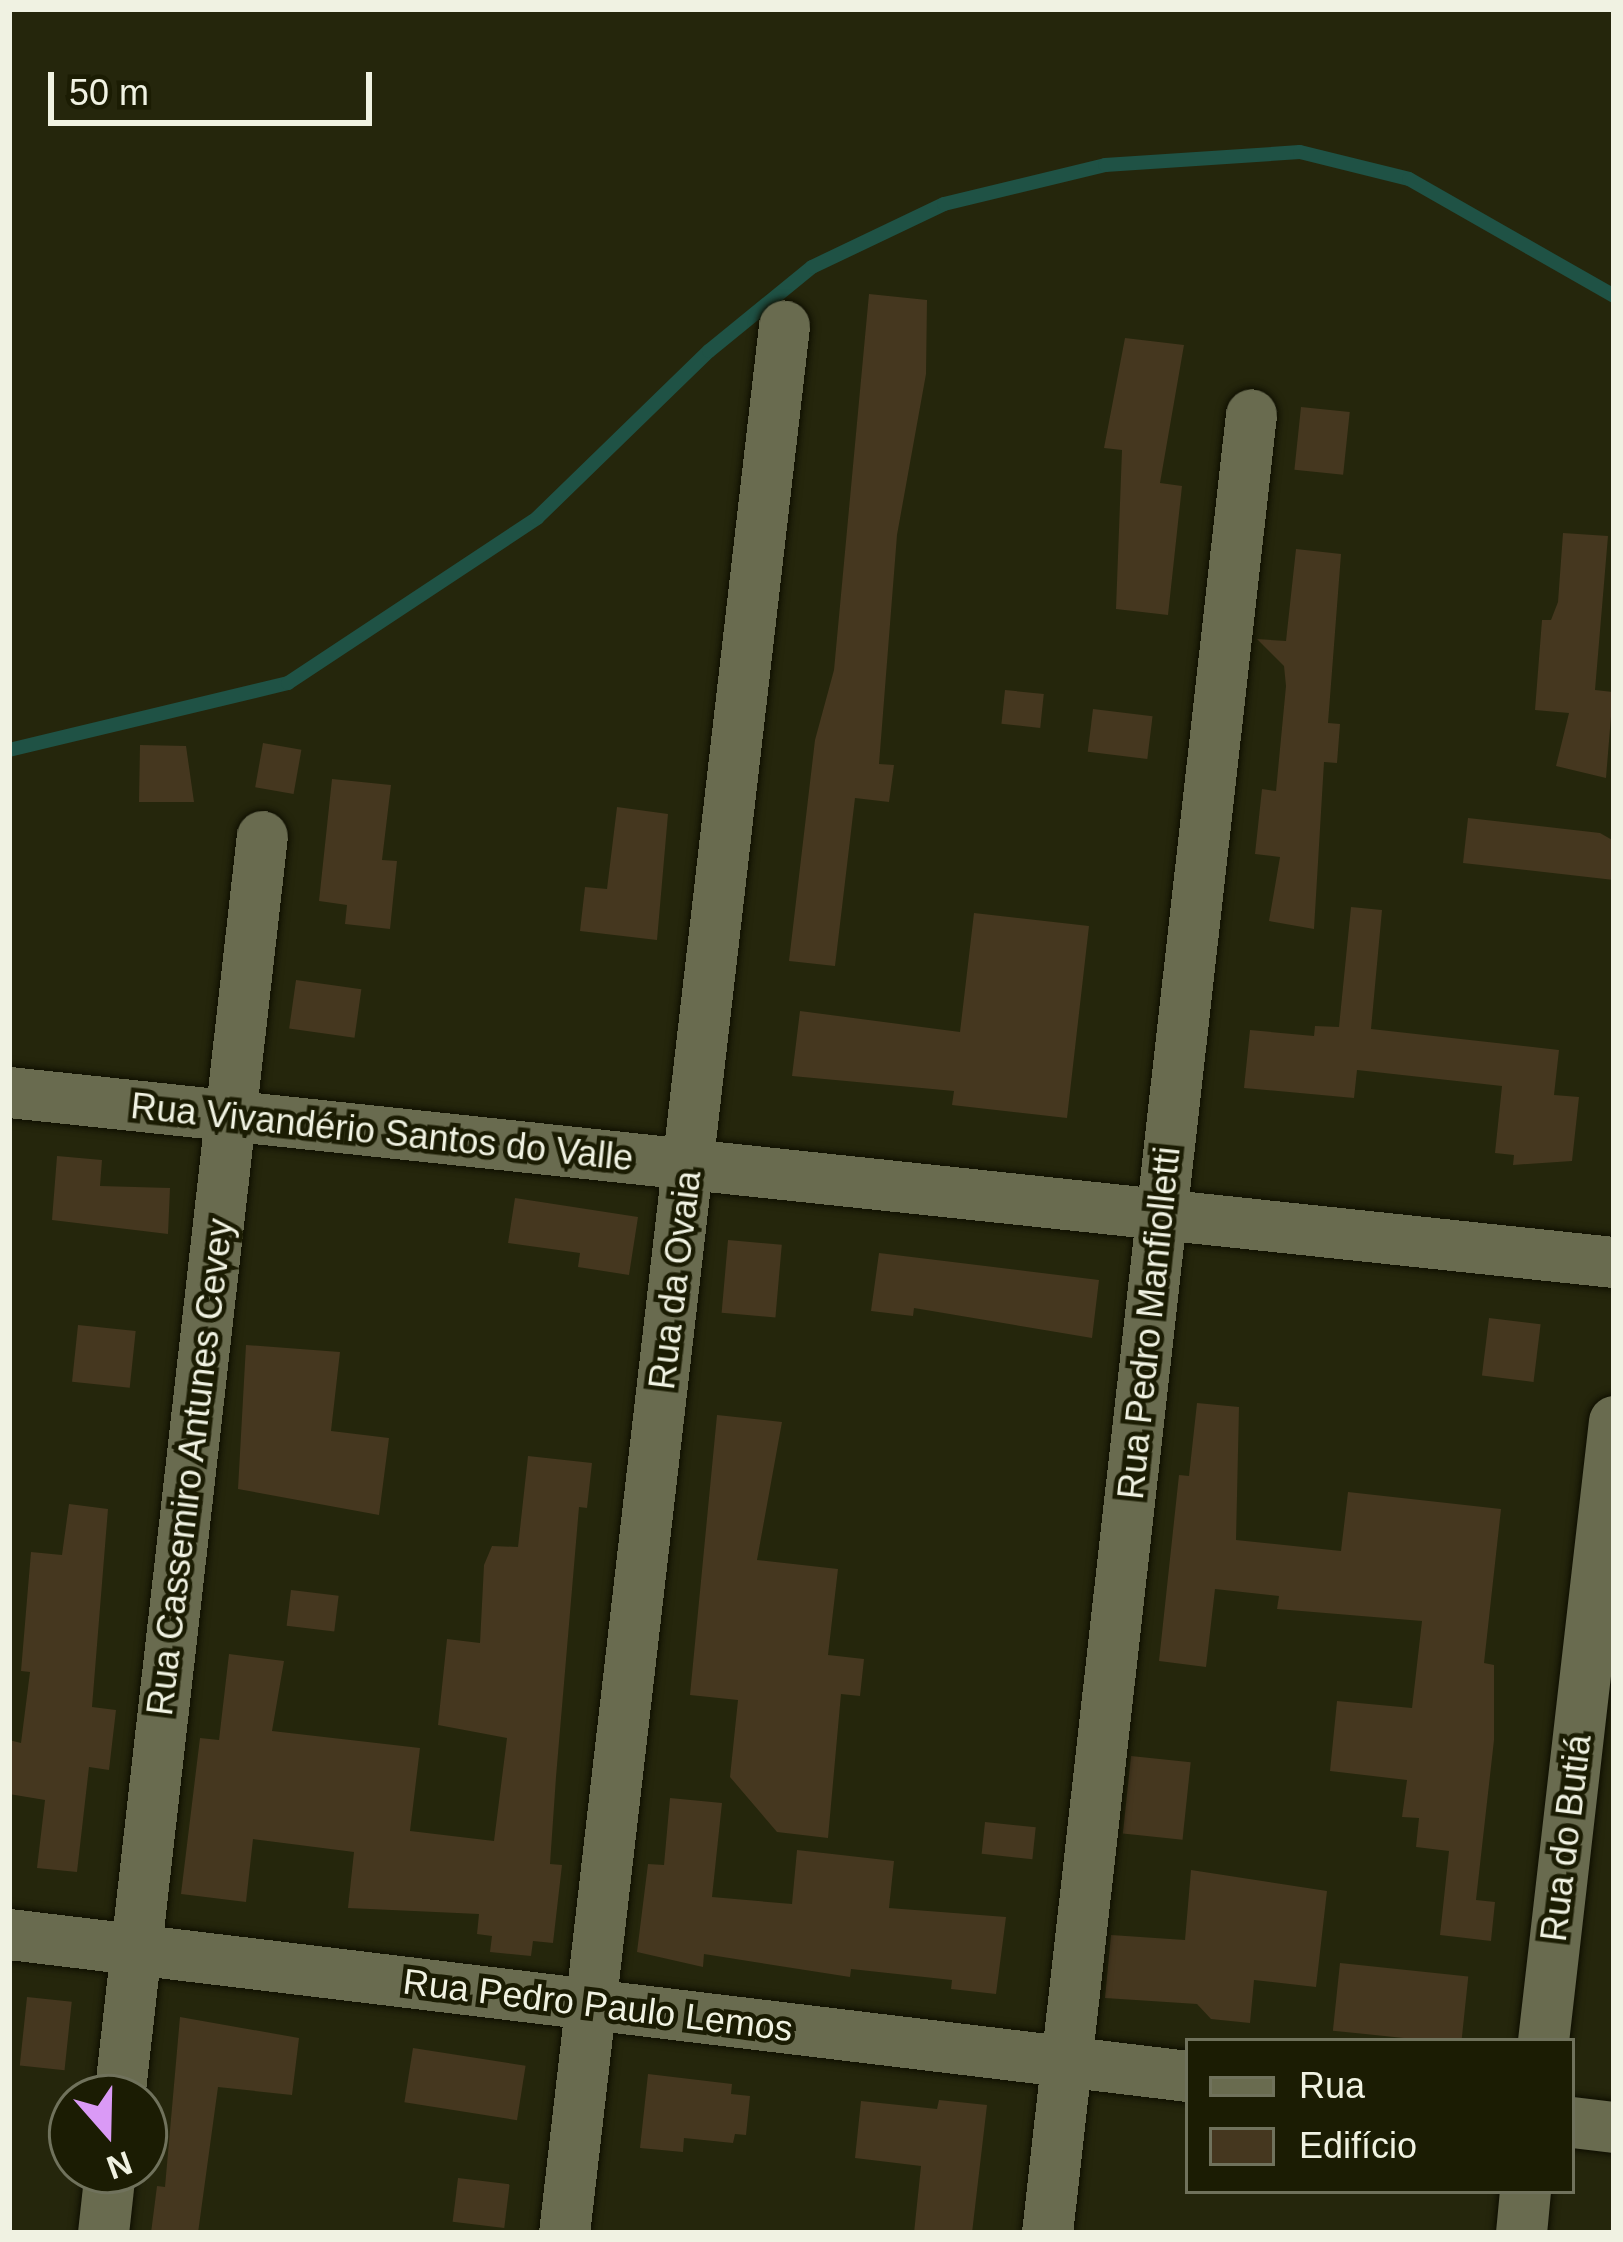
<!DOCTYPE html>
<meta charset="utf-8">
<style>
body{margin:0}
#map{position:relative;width:1623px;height:2242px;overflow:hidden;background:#25260c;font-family:Arial,sans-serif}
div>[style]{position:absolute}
.stream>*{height:14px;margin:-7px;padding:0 7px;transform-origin:7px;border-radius:7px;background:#1f5245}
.building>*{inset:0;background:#45371f;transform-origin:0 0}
.roads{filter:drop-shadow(0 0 3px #0e0e00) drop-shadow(0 0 3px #0e0e00)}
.street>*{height:51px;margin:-25.5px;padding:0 25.5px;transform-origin:25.5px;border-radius:25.5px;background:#696b4f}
span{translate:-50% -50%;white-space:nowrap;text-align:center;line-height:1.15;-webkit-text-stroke:9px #1b1c03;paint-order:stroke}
.street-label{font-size:36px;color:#f0f2e2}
.frame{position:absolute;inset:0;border:12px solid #f0f2e2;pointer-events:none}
.legend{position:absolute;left:1185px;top:2038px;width:390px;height:156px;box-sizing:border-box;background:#1b1c03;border:3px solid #70725c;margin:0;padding:15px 21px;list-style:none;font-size:36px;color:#f0f2e2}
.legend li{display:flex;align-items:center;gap:24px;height:60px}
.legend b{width:60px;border:3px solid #70725c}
.north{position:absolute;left:48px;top:2074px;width:120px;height:120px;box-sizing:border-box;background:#1b1c03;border:3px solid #70725c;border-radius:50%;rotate:160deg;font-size:33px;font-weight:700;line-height:48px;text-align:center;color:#f0f2e2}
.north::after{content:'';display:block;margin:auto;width:42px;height:54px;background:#da9af6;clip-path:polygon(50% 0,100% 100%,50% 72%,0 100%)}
.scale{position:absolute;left:48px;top:72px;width:324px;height:54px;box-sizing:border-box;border:6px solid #f0f2e2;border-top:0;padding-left:15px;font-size:36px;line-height:42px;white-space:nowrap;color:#f0f2e2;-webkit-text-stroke:9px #1b1c03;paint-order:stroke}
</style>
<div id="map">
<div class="stream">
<i style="left:9px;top:750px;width:287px;rotate:-13.5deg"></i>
<i style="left:288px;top:683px;width:299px;rotate:-33.5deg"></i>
<i style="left:537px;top:518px;width:240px;rotate:-44.2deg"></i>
<i style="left:709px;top:351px;width:133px;rotate:-39.2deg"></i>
<i style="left:812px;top:267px;width:146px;rotate:-25.5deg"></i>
<i style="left:944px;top:204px;width:166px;rotate:-13.6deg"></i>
<i style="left:1105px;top:165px;width:195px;rotate:-3.8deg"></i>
<i style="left:1300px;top:152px;width:112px;rotate:13.9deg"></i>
<i style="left:1409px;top:179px;width:236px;rotate:29.7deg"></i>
</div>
<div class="building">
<i style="clip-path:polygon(869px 294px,927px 300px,926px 374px,897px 535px,879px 764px,894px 765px,889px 802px,855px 798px,835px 966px,789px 961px,815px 740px,834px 670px)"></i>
<i style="clip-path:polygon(1125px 338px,1184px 345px,1160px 483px,1182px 486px,1168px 615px,1116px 609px,1122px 450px,1104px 448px)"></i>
<i style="left:1301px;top:407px;width:49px;height:63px;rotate:6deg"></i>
<i style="clip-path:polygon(1563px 533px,1608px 536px,1595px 690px,1613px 692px,1606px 778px,1556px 766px,1569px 713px,1535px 710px,1542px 620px,1551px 620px,1558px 602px)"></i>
<i style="clip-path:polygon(1296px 549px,1341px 554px,1328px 723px,1340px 724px,1337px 763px,1324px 762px,1314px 929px,1269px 921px,1280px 857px,1255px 854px,1262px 789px,1276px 791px,1286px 686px,1284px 666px,1257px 639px,1286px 641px)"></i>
<i style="left:1005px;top:690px;width:39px;height:34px;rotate:6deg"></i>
<i style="left:1093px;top:709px;width:60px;height:43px;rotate:7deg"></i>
<i style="left:263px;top:743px;width:39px;height:45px;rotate:10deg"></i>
<i style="clip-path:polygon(140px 745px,186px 746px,194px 802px,139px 802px)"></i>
<i style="clip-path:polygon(332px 779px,391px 785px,382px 860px,397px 861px,390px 929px,345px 924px,347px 905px,319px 901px)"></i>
<i style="clip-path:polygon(617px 807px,668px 814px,657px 940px,580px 931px,585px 887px,607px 889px)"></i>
<i style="clip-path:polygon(1468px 818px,1600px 833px,1614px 841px,1614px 880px,1463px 863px)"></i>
<i style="clip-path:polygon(1351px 907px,1382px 910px,1371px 1029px,1559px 1050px,1554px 1095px,1579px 1097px,1572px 1161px,1513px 1165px,1514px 1155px,1495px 1153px,1502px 1086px,1357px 1070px,1354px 1098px,1244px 1088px,1250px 1030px,1314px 1036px,1315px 1026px,1339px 1027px)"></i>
<i style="clip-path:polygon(974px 913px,1089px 926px,1067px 1118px,952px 1105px,954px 1091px,792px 1076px,800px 1011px,960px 1032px)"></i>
<i style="left:296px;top:980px;width:66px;height:49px;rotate:8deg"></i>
<i style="clip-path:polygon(57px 1156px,102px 1160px,100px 1186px,170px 1188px,168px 1234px,52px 1220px)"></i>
<i style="clip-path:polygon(515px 1198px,638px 1217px,629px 1275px,578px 1267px,580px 1253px,508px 1243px)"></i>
<i style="left:728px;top:1240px;width:54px;height:73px;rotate:5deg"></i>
<i style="clip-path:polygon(879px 1253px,1099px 1280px,1092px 1338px,914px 1308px,913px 1316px,871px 1311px)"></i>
<i style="left:1489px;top:1318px;width:52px;height:58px;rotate:7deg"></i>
<i style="left:78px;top:1325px;width:58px;height:57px;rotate:6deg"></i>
<i style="clip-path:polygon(246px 1345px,340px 1352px,331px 1431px,389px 1438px,379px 1515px,238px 1489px)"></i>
<i style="clip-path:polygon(1197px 1403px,1239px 1407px,1236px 1540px,1341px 1551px,1348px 1492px,1501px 1509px,1484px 1663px,1494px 1665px,1494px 1740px,1476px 1900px,1495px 1902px,1491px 1941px,1440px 1935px,1449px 1851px,1416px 1847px,1419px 1818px,1402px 1817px,1407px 1780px,1330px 1771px,1337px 1701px,1412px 1708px,1422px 1621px,1277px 1609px,1279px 1596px,1215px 1589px,1206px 1667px,1159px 1661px,1179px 1475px,1189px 1476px)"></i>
<i style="clip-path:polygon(717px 1415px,782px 1422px,757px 1560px,838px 1569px,828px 1655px,864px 1659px,860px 1696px,841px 1694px,828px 1838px,777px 1832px,730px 1777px,738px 1700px,690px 1695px)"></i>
<i style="clip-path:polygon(528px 1456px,592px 1463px,587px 1508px,579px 1507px,556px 1777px,550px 1864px,562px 1865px,553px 1943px,533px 1941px,531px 1956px,490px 1952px,492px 1936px,477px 1934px,479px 1914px,348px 1908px,354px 1852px,253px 1839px,246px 1902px,181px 1894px,200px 1738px,219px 1740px,229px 1654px,284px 1661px,272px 1731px,420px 1748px,410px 1831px,494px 1841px,507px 1738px,438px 1725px,447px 1639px,480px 1643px,484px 1565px,492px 1546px,518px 1547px)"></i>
<i style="clip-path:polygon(69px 1504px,108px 1509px,92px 1707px,116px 1710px,109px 1770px,89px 1767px,77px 1872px,37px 1868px,45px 1800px,9px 1794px,9px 1740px,21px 1743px,30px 1672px,21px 1671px,31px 1552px,62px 1555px)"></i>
<i style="left:291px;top:1590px;width:48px;height:36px;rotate:7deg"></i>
<i style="left:1131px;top:1756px;width:60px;height:78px;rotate:6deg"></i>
<i style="clip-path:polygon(670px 1798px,722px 1803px,712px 1897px,792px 1904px,797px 1850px,894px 1861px,889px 1908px,1006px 1917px,996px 1994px,951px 1989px,952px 1980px,851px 1969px,850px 1977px,704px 1954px,703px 1967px,637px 1952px,648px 1864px,664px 1865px)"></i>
<i style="left:985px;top:1822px;width:51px;height:32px;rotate:6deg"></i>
<i style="clip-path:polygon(1191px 1870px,1327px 1891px,1316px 1987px,1254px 1980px,1250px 2023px,1211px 2019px,1197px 2004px,1105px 1998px,1111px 1935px,1185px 1940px)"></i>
<i style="left:1340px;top:1963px;width:129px;height:68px;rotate:6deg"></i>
<i style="left:27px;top:1997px;width:45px;height:69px;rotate:6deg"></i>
<i style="clip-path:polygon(180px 2017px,299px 2038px,292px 2095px,218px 2087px,198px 2233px,151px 2233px,157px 2186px,165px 2187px)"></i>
<i style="left:413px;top:2048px;width:114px;height:55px;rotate:9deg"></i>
<i style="clip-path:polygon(648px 2074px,732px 2084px,731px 2094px,750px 2096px,746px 2135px,735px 2134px,733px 2143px,684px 2138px,683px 2152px,640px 2148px)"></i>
<i style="clip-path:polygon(939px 2100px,987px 2105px,972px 2233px,914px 2233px,921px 2166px,855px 2158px,861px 2101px,937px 2109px)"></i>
<i style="left:458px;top:2178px;width:52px;height:44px;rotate:7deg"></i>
</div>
<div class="roads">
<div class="street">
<i style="left:9px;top:1092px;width:1614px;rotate:6.05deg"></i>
<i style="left:9px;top:1934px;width:1188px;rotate:6.87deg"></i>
<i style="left:1543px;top:2041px;width:624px;rotate:-83.47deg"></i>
<i style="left:119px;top:2098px;width:1270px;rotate:-83.54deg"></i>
<i style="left:1572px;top:2122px;width:42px;rotate:6.8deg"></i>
<i style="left:103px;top:2233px;width:63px;rotate:-83.7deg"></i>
<i style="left:564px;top:2233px;width:1920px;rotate:-83.42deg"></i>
<i style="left:1047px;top:2233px;width:1830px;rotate:-83.6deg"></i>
<i style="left:1521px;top:2233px;width:42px;rotate:-84.6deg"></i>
</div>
</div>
<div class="street-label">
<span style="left:382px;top:1132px;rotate:6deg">Rua Vivandério Santos do Valle</span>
<span style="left:675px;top:1280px;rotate:-83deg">Rua da Ovaia</span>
<span style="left:1149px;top:1323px;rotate:-84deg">Rua Pedro Manfiolletti</span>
<span style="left:190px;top:1467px;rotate:-83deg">Rua Cassemiro Antunes Cevey</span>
<span style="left:1566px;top:1838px;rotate:-83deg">Rua do Butiá</span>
<span style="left:598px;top:2005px;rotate:7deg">Rua Pedro Paulo Lemos</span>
</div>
<div class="frame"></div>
<ul class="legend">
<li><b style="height:15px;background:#696b4f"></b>Rua</li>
<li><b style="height:33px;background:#45371f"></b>Edifício</li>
</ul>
<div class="north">N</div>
<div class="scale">50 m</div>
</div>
